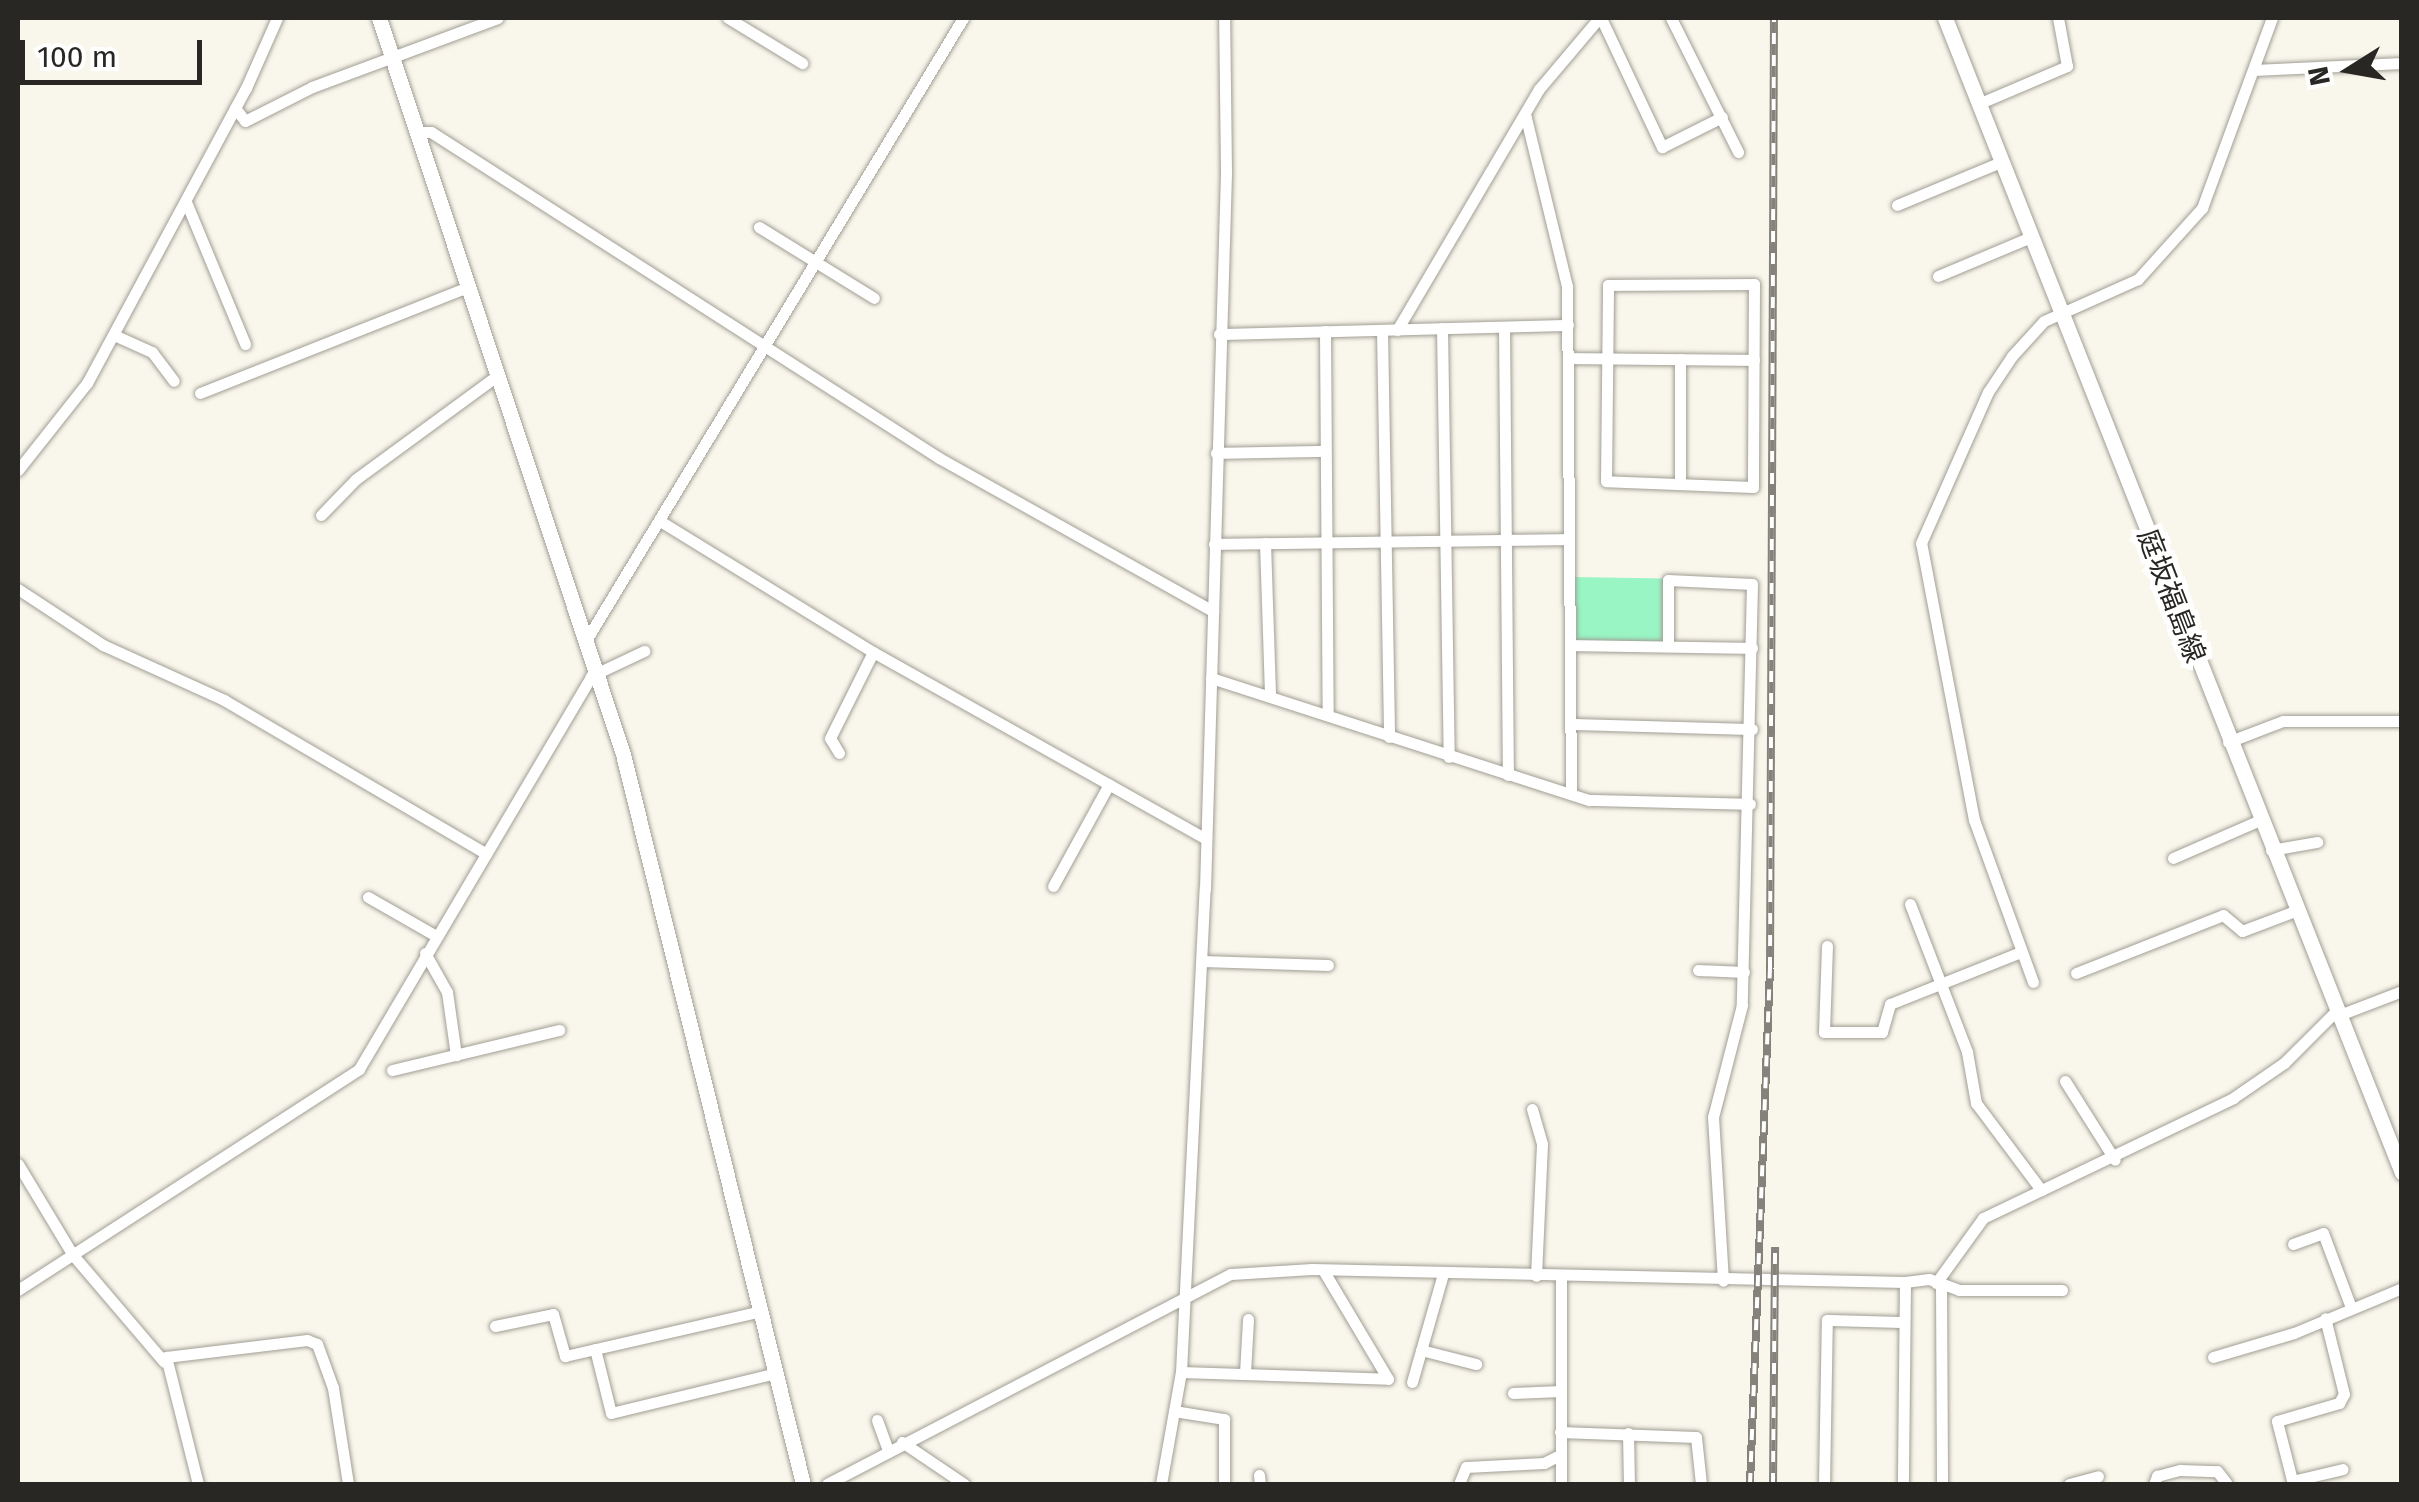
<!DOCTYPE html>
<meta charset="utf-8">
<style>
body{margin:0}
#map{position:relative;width:2419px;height:1502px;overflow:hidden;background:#f9f6ec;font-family:"Fira Sans","Noto Sans JP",sans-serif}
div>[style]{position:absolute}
.green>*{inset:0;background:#99f5c4;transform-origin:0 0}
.roads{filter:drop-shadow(0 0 2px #a19e94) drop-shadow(0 0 2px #a19e94)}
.street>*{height:11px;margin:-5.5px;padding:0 5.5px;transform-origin:5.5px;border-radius:5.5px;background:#fff}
.secondary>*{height:15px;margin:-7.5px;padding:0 7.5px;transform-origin:7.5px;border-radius:7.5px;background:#fff}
.rail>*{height:8px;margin-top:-4px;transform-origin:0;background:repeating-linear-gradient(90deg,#fff 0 11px,#84827b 0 22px);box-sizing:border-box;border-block:2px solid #84827b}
span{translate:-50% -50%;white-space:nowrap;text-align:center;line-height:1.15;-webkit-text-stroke:10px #fff;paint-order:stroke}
.street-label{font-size:28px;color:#282723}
.frame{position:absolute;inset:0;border:20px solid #282723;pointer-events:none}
.north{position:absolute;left:2299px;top:20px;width:100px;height:100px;-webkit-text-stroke:8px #fff;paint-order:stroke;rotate:259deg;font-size:28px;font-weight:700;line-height:40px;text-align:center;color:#282723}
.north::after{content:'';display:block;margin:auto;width:35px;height:45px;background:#282723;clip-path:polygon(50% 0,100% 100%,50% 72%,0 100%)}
.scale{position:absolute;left:20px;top:40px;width:182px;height:45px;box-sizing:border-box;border:5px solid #282723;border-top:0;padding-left:12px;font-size:30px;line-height:35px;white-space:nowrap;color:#282723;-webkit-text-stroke:8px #fff;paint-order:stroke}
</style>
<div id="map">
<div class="green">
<i style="left:1573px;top:577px;width:91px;height:65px;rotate:1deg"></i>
</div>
<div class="roads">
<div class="street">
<i style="left:728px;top:18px;width:87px;rotate:31.3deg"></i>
<i style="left:1601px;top:18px;width:143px;rotate:64.7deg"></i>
<i style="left:1662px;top:147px;width:67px;rotate:-26.6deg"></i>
<i style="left:1671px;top:18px;width:150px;rotate:63.4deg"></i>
<i style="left:2254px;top:70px;width:148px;rotate:-2.7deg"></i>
<i style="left:1978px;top:104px;width:97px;rotate:-23.1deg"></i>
<i style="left:2067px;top:66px;width:49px;rotate:-100.6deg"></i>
<i style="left:235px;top:108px;width:16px;rotate:52deg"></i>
<i style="left:245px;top:121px;width:75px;rotate:-26.9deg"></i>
<i style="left:312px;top:87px;width:198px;rotate:-20.4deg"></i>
<i style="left:1525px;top:114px;width:177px;rotate:76.3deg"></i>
<i style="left:1567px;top:286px;width:508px;rotate:89.55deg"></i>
<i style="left:420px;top:132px;width:11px"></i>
<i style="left:431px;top:132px;width:604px;rotate:32.69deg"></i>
<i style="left:939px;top:458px;width:314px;rotate:29.2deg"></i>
<i style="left:186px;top:202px;width:154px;rotate:67.4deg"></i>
<i style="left:1897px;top:205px;width:113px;rotate:-22.5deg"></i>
<i style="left:759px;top:227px;width:135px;rotate:31.7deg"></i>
<i style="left:1938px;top:276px;width:101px;rotate:-22.8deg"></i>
<i style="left:1754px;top:284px;width:203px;rotate:90.3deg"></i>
<i style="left:1753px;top:487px;width:147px;rotate:-177.7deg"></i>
<i style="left:1606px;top:481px;width:196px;rotate:-89.4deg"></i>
<i style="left:1608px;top:285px;width:146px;rotate:-0.4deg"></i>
<i style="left:1504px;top:327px;width:448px;rotate:89.5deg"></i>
<i style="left:1442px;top:328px;width:429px;rotate:89.1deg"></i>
<i style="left:1382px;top:330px;width:407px;rotate:89deg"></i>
<i style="left:1397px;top:330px;width:280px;rotate:-59.5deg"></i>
<i style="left:1539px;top:89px;width:93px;rotate:-49.8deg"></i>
<i style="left:1325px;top:331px;width:384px;rotate:89.6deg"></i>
<i style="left:1219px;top:334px;width:349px;rotate:-1.5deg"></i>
<i style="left:114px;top:335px;width:42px;rotate:24.1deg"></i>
<i style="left:152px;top:352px;width:36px;rotate:53deg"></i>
<i style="left:1568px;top:358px;width:186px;rotate:0.6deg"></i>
<i style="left:200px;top:393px;width:290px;rotate:-21.6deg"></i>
<i style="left:1216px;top:453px;width:109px;rotate:-1.1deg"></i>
<i style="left:18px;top:470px;width:111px;rotate:-51.6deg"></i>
<i style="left:87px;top:383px;width:335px;rotate:-61.7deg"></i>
<i style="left:246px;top:88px;width:77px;rotate:-66.1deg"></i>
<i style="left:1680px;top:484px;width:125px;rotate:-90deg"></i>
<i style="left:321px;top:515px;width:50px;rotate:-45.8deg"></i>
<i style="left:356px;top:479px;width:176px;rotate:-36.2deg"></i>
<i style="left:660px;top:521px;width:250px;rotate:31.6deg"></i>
<i style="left:873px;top:652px;width:382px;rotate:29.3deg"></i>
<i style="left:1265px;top:543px;width:152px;rotate:88.1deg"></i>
<i style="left:1214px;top:544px;width:355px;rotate:-0.8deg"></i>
<i style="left:18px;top:589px;width:102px;rotate:33.4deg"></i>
<i style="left:103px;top:645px;width:133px;rotate:24.4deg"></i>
<i style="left:224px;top:700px;width:304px;rotate:30.4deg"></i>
<i style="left:585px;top:642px;width:730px;rotate:-58.79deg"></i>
<i style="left:1571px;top:645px;width:181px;rotate:0.9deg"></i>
<i style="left:1668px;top:646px;width:66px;rotate:-90deg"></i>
<i style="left:1668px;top:580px;width:84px;rotate:2.7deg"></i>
<i style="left:1752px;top:584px;width:421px;rotate:91.4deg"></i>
<i style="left:1742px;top:1005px;width:116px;rotate:104.5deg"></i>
<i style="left:1713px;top:1117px;width:164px;rotate:86.5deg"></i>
<i style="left:1211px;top:678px;width:397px;rotate:17.9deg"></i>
<i style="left:1589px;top:800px;width:161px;rotate:1.4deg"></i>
<i style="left:1571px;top:724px;width:181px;rotate:1.6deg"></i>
<i style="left:2228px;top:742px;width:59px;rotate:-20.9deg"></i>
<i style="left:2283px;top:721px;width:119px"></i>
<i style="left:839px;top:753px;width:17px;rotate:-121deg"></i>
<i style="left:830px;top:738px;width:96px;rotate:-63.4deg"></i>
<i style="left:2271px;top:850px;width:47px;rotate:-9.9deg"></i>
<i style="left:2173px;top:858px;width:95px;rotate:-23.6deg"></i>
<i style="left:1053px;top:886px;width:116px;rotate:-61.2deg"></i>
<i style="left:368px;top:897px;width:78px;rotate:29.8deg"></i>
<i style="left:1910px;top:904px;width:159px;rotate:68.9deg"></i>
<i style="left:1967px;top:1052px;width:52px;rotate:80deg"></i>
<i style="left:1976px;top:1103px;width:109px;rotate:53.2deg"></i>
<i style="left:1827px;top:946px;width:86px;rotate:92deg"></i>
<i style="left:1824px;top:1032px;width:58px"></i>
<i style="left:1882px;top:1032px;width:29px;rotate:-74deg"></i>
<i style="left:1890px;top:1004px;width:141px;rotate:-21.7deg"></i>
<i style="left:425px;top:953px;width:45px;rotate:60.6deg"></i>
<i style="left:447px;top:992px;width:64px;rotate:81.9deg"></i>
<i style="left:1202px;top:961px;width:126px;rotate:1.8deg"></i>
<i style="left:1698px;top:970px;width:46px;rotate:2.5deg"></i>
<i style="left:2076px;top:973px;width:158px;rotate:-21.5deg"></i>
<i style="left:2223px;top:915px;width:25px;rotate:40deg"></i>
<i style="left:2242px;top:931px;width:57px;rotate:-20.7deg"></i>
<i style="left:2033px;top:982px;width:172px;rotate:-110deg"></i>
<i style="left:1974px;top:820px;width:282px;rotate:-100.8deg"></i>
<i style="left:1921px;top:543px;width:165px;rotate:-66.1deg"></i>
<i style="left:1988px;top:392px;width:43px;rotate:-56.3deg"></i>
<i style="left:2012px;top:356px;width:47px;rotate:-47.6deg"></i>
<i style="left:2044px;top:321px;width:103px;rotate:-24.1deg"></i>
<i style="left:2138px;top:279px;width:96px;rotate:-48deg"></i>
<i style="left:2202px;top:208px;width:202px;rotate:-69.8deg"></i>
<i style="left:2337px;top:1016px;width:70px;rotate:-21deg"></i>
<i style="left:392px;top:1070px;width:172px;rotate:-13.5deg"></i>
<i style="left:2065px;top:1081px;width:93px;rotate:57.7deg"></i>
<i style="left:1532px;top:1109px;width:36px;rotate:74deg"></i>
<i style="left:1542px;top:1144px;width:132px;rotate:92.6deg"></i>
<i style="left:18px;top:1164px;width:106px;rotate:58.9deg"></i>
<i style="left:73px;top:1255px;width:140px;rotate:49.6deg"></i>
<i style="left:2293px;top:1244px;width:32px;rotate:-20deg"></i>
<i style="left:2323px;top:1233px;width:77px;rotate:69.4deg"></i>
<i style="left:1905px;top:1282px;width:24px;rotate:-7deg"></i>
<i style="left:1929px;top:1279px;width:32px;rotate:20deg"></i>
<i style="left:1959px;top:1290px;width:103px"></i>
<i style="left:1936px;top:1283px;width:80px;rotate:-54.1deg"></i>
<i style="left:1983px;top:1218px;width:277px;rotate:-25.6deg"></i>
<i style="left:2233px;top:1098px;width:62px;rotate:-34.5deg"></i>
<i style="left:2284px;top:1063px;width:72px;rotate:-45deg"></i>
<i style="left:1941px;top:1286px;width:198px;rotate:89.7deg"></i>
<i style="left:18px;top:1290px;width:406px;rotate:-32.9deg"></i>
<i style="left:359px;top:1069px;width:456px;rotate:-59.4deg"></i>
<i style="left:591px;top:676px;width:59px;rotate:-25.3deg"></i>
<i style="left:495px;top:1326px;width:59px;rotate:-11.7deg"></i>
<i style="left:553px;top:1314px;width:44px;rotate:74.1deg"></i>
<i style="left:565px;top:1356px;width:202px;rotate:-12.9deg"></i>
<i style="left:595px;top:1349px;width:66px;rotate:76deg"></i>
<i style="left:611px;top:1413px;width:170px;rotate:-13.6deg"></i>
<i style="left:1421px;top:1350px;width:57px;rotate:14.3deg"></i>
<i style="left:2213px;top:1357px;width:84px;rotate:-16.5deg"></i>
<i style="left:2294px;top:1333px;width:117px;rotate:-22.6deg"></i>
<i style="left:1181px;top:1372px;width:207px;rotate:1.9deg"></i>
<i style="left:1388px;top:1379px;width:127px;rotate:-120.8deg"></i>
<i style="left:1245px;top:1373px;width:54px;rotate:-86.8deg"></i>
<i style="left:1412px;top:1382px;width:112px;rotate:-74deg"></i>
<i style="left:1513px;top:1393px;width:48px;rotate:-2.4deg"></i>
<i style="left:1174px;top:1411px;width:51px;rotate:9.1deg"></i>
<i style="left:1224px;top:1419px;width:65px;rotate:90deg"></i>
<i style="left:877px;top:1420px;width:32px;rotate:70deg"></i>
<i style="left:1560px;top:1432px;width:136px;rotate:2.1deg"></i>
<i style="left:1696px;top:1437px;width:47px;rotate:83.9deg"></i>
<i style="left:1628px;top:1433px;width:51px;rotate:88.9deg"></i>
<i style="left:902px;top:1442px;width:75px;rotate:34.1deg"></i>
<i style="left:1259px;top:1475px;width:9px;rotate:84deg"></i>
<i style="left:2292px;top:1481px;width:52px;rotate:-13.2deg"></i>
<i style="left:198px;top:1484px;width:131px;rotate:-104.1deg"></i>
<i style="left:166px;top:1357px;width:142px;rotate:-6.9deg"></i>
<i style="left:307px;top:1340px;width:11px;rotate:22deg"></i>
<i style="left:317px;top:1344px;width:47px;rotate:70deg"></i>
<i style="left:333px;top:1388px;width:97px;rotate:81.1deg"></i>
<i style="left:827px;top:1484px;width:455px;rotate:-27.5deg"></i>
<i style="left:1231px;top:1274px;width:81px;rotate:-3.5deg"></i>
<i style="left:1312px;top:1269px;width:593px;rotate:1.26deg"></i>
<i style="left:1905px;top:1282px;width:202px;rotate:90.6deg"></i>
<i style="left:1161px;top:1484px;width:114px;rotate:-79.9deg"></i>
<i style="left:1181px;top:1372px;width:484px;rotate:-87.2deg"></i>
<i style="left:1205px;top:889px;width:718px;rotate:-88.32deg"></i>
<i style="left:1226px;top:171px;width:153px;rotate:-90.7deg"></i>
<i style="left:1459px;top:1484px;width:18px;rotate:-68deg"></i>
<i style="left:1466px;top:1467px;width:78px;rotate:-2.9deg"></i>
<i style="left:1544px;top:1463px;width:18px;rotate:-27deg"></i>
<i style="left:1561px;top:1484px;width:207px;rotate:-90deg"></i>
<i style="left:1824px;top:1484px;width:164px;rotate:-89deg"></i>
<i style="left:1827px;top:1320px;width:77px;rotate:1.5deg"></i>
<i style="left:2069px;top:1484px;width:30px;rotate:-15deg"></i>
<i style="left:2154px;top:1484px;width:9px;rotate:-69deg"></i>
<i style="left:2157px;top:1476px;width:24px;rotate:-15deg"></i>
<i style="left:2180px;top:1470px;width:37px;rotate:2deg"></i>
<i style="left:2217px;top:1471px;width:16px;rotate:52deg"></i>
<i style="left:2293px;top:1484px;width:65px;rotate:-104.3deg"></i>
<i style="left:2277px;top:1421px;width:65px;rotate:-16.2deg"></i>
<i style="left:2339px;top:1403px;width:10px;rotate:-61deg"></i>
<i style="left:2344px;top:1394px;width:78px;rotate:-104deg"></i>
</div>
<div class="secondary">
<i style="left:379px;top:18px;width:775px;rotate:71.66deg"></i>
<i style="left:623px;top:754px;width:752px;rotate:76.15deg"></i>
<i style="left:1945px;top:18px;width:1242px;rotate:68.41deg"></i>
</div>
</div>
<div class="rail">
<i style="left:1750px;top:1484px;width:516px;rotate:-87.78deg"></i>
<i style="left:1770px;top:968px;width:950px;rotate:-89.76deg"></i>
<i style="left:1773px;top:1484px;width:237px;rotate:-89.5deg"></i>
</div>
<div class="street-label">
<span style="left:2171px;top:596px;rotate:69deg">庭坂福島線</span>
</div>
<div class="frame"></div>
<div class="north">N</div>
<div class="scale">100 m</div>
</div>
